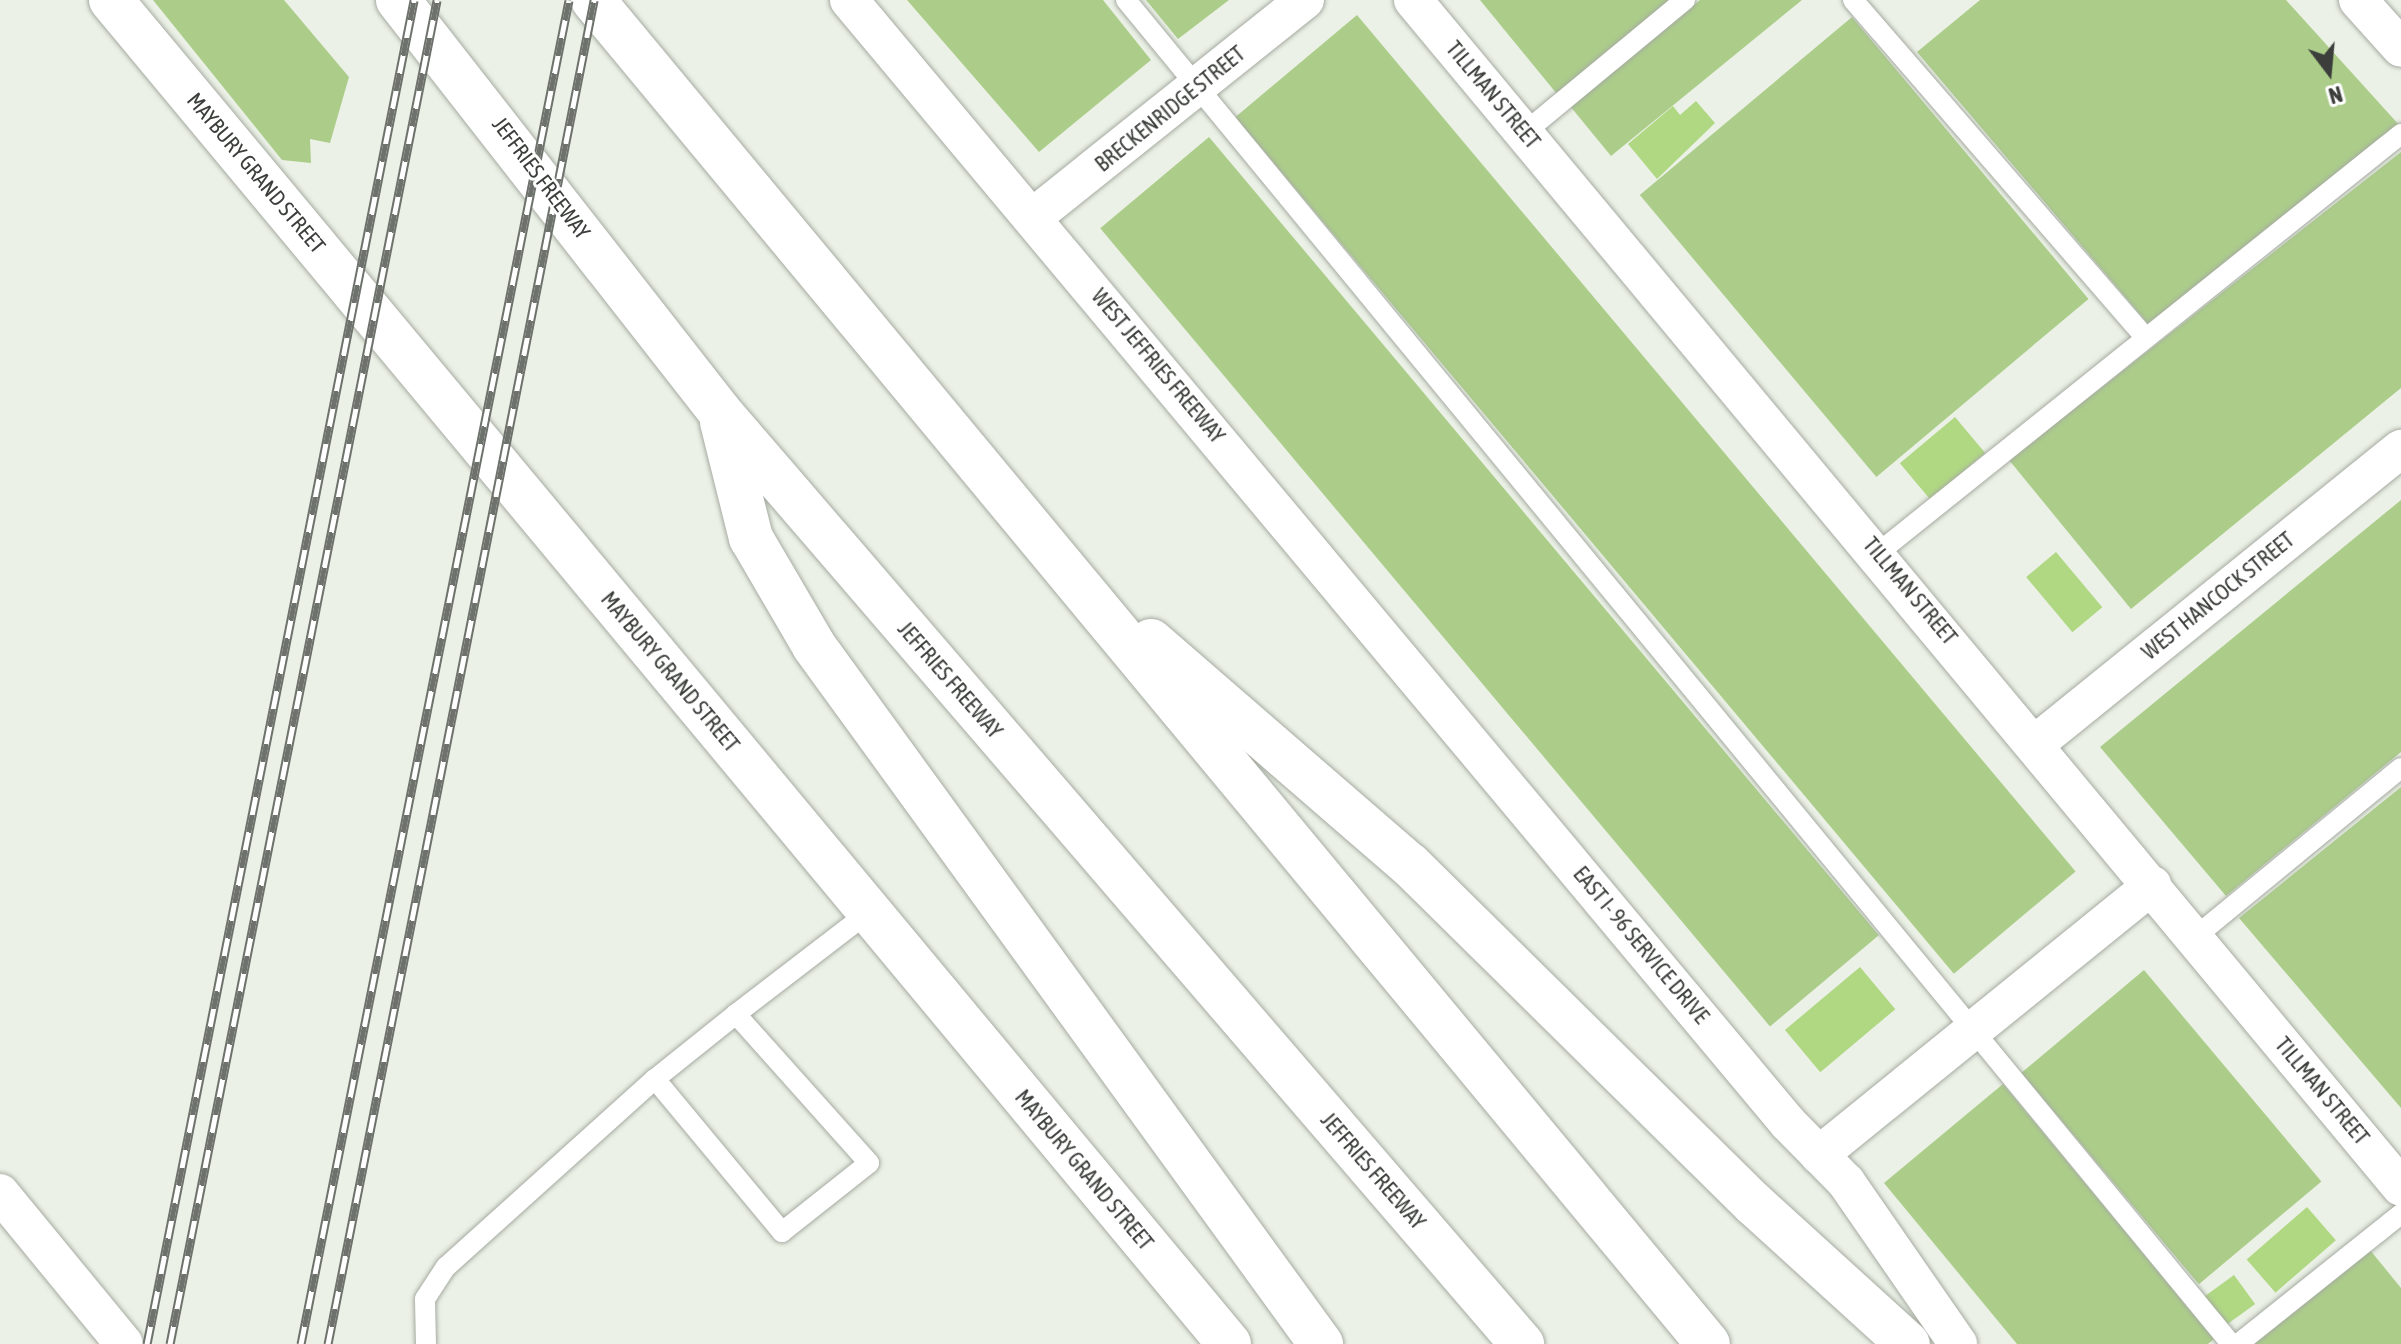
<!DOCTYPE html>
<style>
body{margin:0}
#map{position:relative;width:2401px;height:1344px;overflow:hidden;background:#ebf1e6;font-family:"Asap Condensed",sans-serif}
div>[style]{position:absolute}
.green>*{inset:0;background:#accd8a;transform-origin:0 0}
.building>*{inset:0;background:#b0d883;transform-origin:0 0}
.roads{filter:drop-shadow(0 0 2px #a6aba2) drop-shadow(0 0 2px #a6aba2)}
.service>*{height:20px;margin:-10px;padding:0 10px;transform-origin:10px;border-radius:10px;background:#fff}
.minor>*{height:38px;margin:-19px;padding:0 19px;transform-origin:19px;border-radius:19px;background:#fff}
.tertiary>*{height:44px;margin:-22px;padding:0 22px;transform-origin:22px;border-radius:22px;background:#fff}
.motorway>*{height:44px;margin:-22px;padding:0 22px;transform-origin:22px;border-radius:22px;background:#fff}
.rail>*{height:9px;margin-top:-4.5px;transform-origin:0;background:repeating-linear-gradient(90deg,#fff 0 18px,#6e726c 0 36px);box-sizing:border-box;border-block:2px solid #6e726c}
span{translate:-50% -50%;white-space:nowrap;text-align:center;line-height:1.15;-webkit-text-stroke:6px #fff;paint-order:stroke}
.street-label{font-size:22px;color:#3b3e3a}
.north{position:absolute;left:2289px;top:32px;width:80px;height:80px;-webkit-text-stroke:6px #fff;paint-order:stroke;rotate:164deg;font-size:22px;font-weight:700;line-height:32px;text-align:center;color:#3b3e3a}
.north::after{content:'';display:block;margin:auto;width:28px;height:36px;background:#3b3e3a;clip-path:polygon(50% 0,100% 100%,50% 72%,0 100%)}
</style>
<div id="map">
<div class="green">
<i style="clip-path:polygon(153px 0,284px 0,349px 77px,330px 143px,310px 139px,311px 163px,282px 160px)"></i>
<i style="clip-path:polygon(907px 0,1103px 0,1151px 60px,1039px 152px)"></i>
<i style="clip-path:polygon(1146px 0,1229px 0,1178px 39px)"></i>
<i style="clip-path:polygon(1480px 0,1673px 0,1557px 94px)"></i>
<i style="clip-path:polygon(1700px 0,1802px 0,1611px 156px,1570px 106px)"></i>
<i style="clip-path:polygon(1980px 0,2286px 0,2400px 126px,2149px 325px,1917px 52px)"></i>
<i style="left:1357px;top:15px;width:1118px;height:159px;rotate:50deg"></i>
<i style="left:1852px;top:17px;width:368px;height:277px;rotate:50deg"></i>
<i style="left:1209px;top:137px;width:1042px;height:142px;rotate:50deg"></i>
<i style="clip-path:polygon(2401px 152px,2401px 388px,2131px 609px,2009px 460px)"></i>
<i style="clip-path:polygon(2401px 500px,2401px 752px,2226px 896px,2100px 747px)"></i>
<i style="clip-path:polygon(2401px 787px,2401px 1108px,2239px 918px)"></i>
<i style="left:2144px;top:970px;width:276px;height:160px;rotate:50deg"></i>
<i style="clip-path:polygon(2003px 1084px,2214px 1339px,2208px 1344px,2017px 1344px,1884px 1183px)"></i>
<i style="clip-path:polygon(2370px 1250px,2401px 1288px,2401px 1344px,2253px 1344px)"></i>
</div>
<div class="building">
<i style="clip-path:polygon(1696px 101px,1715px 123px,1657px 179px,1628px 144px,1673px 106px,1680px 115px)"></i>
<i style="left:1955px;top:417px;width:47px;height:72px;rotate:50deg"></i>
<i style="left:2056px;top:552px;width:72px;height:39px;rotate:50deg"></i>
<i style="left:1860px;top:967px;width:55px;height:98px;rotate:50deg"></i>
<i style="left:2307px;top:1207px;width:44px;height:80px;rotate:49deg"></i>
<i style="left:2234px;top:1275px;width:36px;height:37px;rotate:54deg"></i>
</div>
<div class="roads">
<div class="service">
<i style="left:1126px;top:0;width:1740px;rotate:50.57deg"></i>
<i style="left:1853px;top:0;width:447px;rotate:49.1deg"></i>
<i style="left:1524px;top:133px;width:209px;rotate:-39.6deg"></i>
<i style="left:1878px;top:553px;width:670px;rotate:-38.7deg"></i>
<i style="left:2195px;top:937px;width:266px;rotate:-39.4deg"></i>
<i style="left:655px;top:1079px;width:104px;rotate:-38.7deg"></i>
<i style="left:426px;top:1344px;width:45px;rotate:-91.3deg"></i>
<i style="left:425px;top:1299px;width:38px;rotate:-57deg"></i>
<i style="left:446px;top:1267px;width:281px;rotate:-42deg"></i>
<i style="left:655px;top:1079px;width:199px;rotate:50.3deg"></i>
<i style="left:782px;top:1232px;width:111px;rotate:-38.4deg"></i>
<i style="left:869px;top:1163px;width:200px;rotate:-131.8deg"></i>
<i style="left:736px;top:1014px;width:168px;rotate:-37.5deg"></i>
<i style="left:2238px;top:1344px;width:208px;rotate:-38.6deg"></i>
</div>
<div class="minor">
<i style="left:849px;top:0;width:1464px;rotate:50.1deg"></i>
<i style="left:1788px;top:1123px;width:83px;rotate:45.5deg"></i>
<i style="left:1846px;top:1182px;width:197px;rotate:55.3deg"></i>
<i style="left:1413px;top:0;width:1544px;rotate:50.23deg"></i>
<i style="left:2358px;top:0;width:64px;rotate:48.1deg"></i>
<i style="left:1033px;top:217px;width:348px;rotate:-38.6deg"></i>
<i style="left:2035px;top:744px;width:470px;rotate:-38.9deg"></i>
<i style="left:1819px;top:1155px;width:429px;rotate:-39deg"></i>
<i style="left:0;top:1193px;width:195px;rotate:50.6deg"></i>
</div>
<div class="tertiary">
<i style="left:111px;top:0;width:1748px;rotate:50.24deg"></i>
</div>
<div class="motorway">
<i style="left:398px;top:0;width:523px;rotate:51.99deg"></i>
<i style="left:720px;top:412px;width:1230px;rotate:49.29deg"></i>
<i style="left:593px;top:0;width:1746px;rotate:50.32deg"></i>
<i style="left:722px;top:422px;width:120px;rotate:76deg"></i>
<i style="left:751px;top:538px;width:125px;rotate:59.7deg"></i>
<i style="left:814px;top:646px;width:863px;rotate:54.01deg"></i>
<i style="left:1151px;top:641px;width:342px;rotate:40.9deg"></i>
<i style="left:1410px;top:865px;width:483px;rotate:44.6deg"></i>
<i style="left:1754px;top:1204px;width:208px;rotate:42.3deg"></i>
</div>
</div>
<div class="rail">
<i style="left:147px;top:1344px;width:1370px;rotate:-78.76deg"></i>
<i style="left:170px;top:1344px;width:1370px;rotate:-78.76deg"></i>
<i style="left:301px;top:1344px;width:1370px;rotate:-78.72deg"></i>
<i style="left:328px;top:1344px;width:1370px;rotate:-78.8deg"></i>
</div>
<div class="street-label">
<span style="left:1493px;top:95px;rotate:50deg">TILLMAN STREET</span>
<span style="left:1170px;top:109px;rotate:-39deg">BRECKENRIDGE STREET</span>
<span style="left:256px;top:173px;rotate:50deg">MAYBURY GRAND STREET</span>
<span style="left:541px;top:178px;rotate:53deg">JEFFRIES FREEWAY</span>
<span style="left:1158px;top:366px;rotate:50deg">WEST JEFFRIES FREEWAY</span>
<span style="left:1910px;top:591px;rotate:50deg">TILLMAN STREET</span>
<span style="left:2218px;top:596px;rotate:-39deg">WEST HANCOCK STREET</span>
<span style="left:670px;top:672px;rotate:50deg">MAYBURY GRAND STREET</span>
<span style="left:950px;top:680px;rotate:49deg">JEFFRIES FREEWAY</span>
<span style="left:1641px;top:945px;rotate:50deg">EAST I- 96 SERVICE DRIVE</span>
<span style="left:2322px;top:1091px;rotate:50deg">TILLMAN STREET</span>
<span style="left:1084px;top:1170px;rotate:50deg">MAYBURY GRAND STREET</span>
<span style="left:1373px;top:1171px;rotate:49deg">JEFFRIES FREEWAY</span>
</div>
<div class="north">N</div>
</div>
